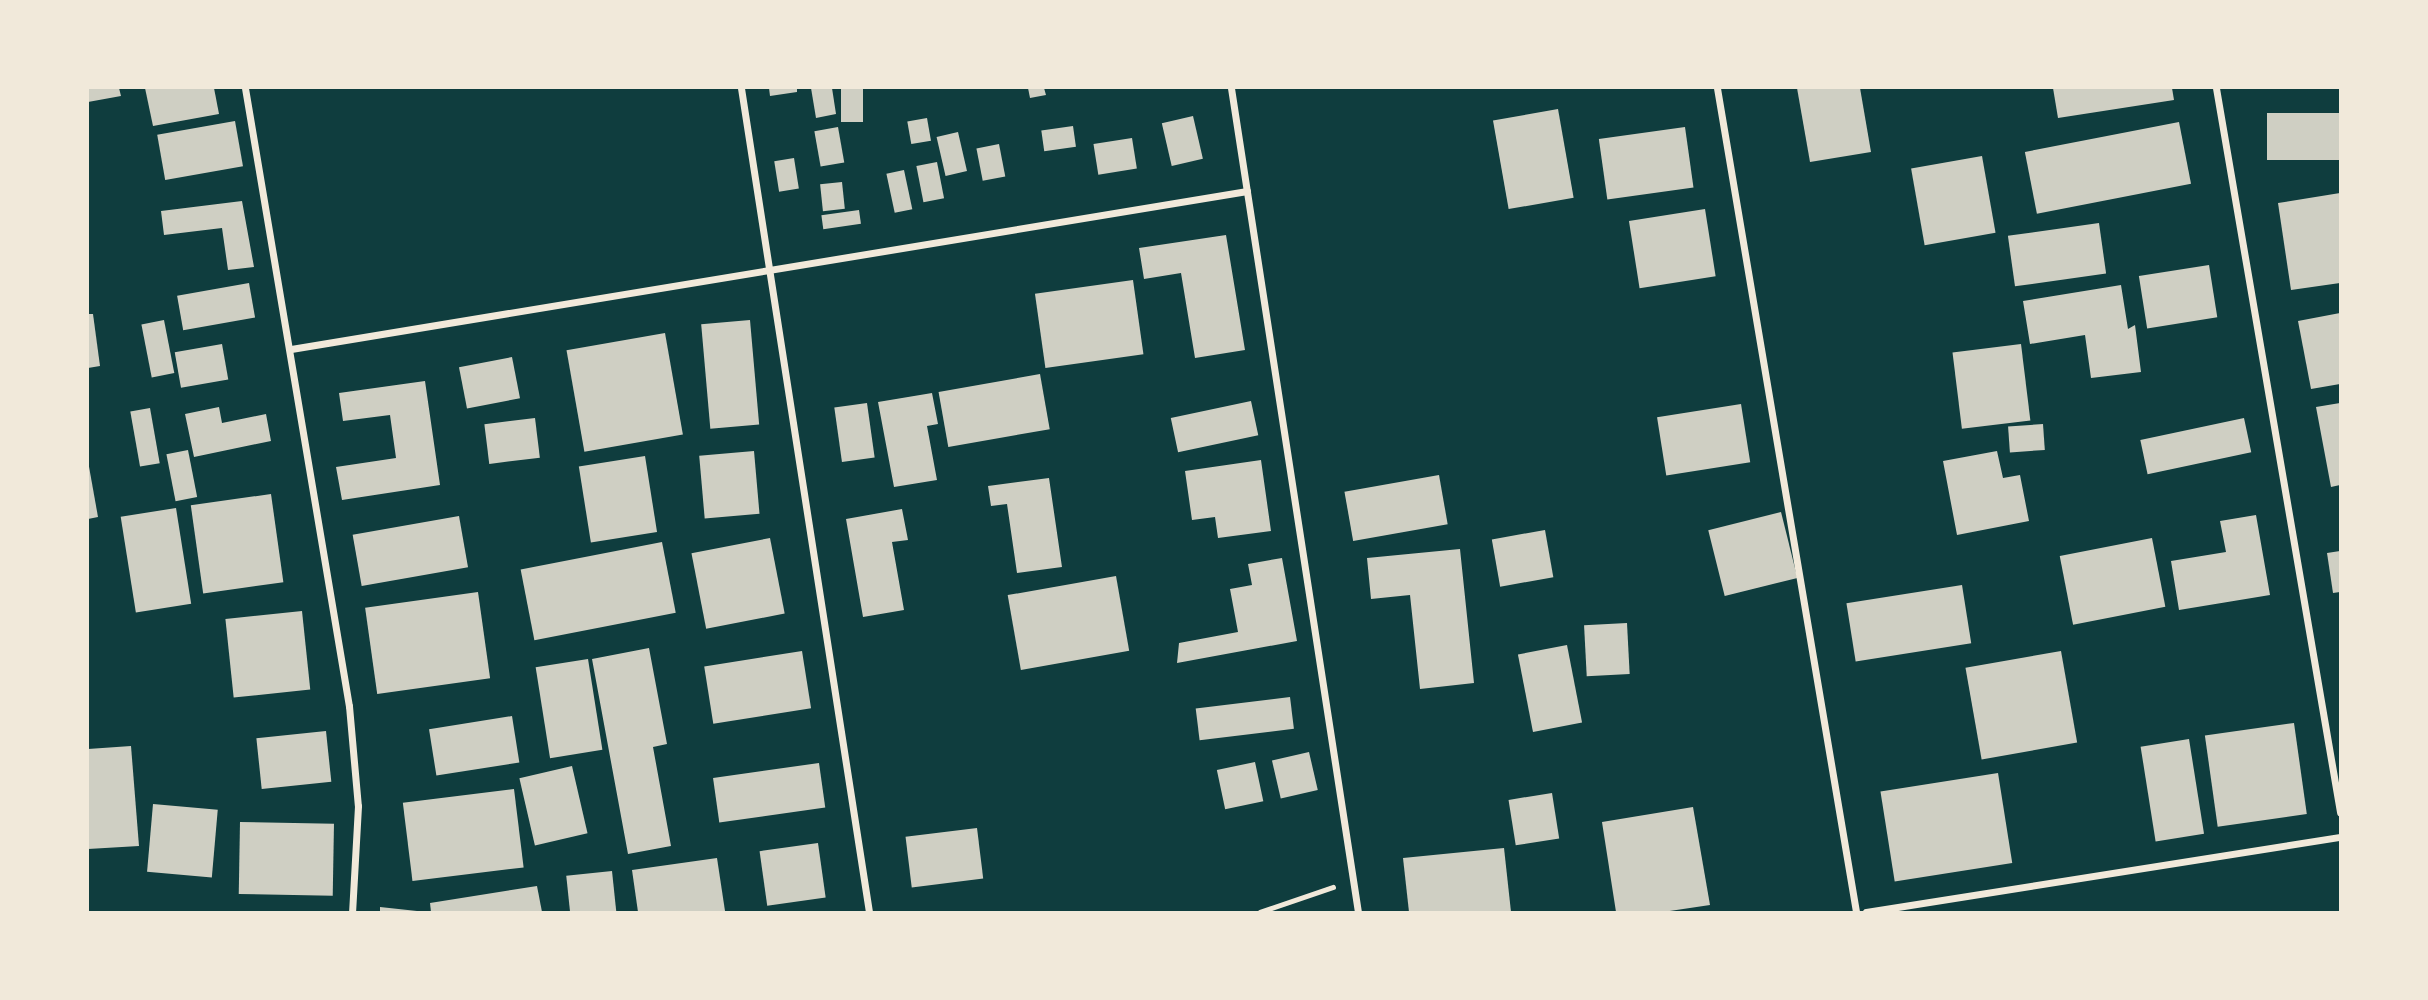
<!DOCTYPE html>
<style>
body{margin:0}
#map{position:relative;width:2428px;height:1000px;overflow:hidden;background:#0f3d3e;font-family:"Archivo Narrow",sans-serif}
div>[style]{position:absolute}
.building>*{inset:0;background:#cfcfc3;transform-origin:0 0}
.path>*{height:4.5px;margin:-2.25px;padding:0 2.25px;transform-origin:2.25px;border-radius:2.25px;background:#f1e9da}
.minor>*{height:7px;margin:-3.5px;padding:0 3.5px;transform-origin:3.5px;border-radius:3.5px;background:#f1e9da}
span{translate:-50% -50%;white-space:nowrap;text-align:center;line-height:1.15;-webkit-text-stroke:7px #f1e9da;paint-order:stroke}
.frame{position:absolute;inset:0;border:89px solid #f1e9da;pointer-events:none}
</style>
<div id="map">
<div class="building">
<i style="clip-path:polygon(88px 88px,119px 88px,121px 96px,88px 102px)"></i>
<i style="clip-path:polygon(145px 88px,214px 88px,219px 114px,153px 126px)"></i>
<i style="clip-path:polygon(769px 88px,797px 88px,797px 92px,770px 96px)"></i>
<i style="clip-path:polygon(811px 88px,832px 88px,836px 114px,816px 118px)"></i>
<i style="left:841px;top:88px;width:22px;height:34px"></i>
<i style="clip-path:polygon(1028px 88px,1044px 88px,1046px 95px,1030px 98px)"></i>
<i style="clip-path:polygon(1797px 88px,1860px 88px,1871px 152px,1810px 162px)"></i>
<i style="clip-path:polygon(2053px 88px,2172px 88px,2174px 100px,2058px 118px)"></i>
<i style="left:1558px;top:109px;width:90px;height:66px;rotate:80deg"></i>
<i style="left:2340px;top:113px;width:47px;height:73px;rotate:90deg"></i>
<i style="left:1193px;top:116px;width:44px;height:32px;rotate:77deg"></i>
<i style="left:927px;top:118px;width:23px;height:20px;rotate:80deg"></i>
<i style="left:235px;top:121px;width:46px;height:79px;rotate:80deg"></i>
<i style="left:2179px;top:122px;width:63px;height:157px;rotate:79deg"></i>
<i style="left:1073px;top:126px;width:21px;height:32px;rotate:82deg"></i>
<i style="left:838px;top:127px;width:36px;height:24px;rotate:80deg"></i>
<i style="left:1685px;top:127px;width:61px;height:87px;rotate:82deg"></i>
<i style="left:958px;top:132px;width:40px;height:22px;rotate:77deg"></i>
<i style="left:1132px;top:138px;width:31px;height:39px;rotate:81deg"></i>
<i style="left:999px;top:144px;width:33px;height:23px;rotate:79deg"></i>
<i style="left:1982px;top:156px;width:78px;height:72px;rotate:80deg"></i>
<i style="left:794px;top:158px;width:31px;height:20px;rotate:81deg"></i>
<i style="left:937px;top:162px;width:37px;height:21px;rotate:79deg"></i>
<i style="left:904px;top:170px;width:40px;height:18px;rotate:78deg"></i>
<i style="left:842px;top:182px;width:27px;height:22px;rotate:84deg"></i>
<i style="clip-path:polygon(2340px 193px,2340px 283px,2291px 290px,2278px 203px)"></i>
<i style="clip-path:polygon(242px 201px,254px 267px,228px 270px,222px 228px,164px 235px,161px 211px)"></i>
<i style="left:1705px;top:209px;width:68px;height:77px;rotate:81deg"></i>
<i style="left:859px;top:210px;width:14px;height:38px;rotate:82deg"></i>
<i style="left:2099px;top:223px;width:51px;height:92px;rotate:82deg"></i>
<i style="clip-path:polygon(1226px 235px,1245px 350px,1195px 358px,1181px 273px,1144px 279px,1139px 248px)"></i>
<i style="left:2209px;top:265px;width:53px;height:71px;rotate:81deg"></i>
<i style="left:1133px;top:280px;width:75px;height:99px;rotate:82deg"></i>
<i style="left:249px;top:283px;width:35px;height:73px;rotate:80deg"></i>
<i style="clip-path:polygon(2121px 285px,2128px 329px,2135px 325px,2141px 372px,2091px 378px,2085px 335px,2030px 344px,2023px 301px)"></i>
<i style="clip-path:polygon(2340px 313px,2340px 384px,2311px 389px,2298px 321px)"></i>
<i style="clip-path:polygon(88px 314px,93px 314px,100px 366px,88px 368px)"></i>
<i style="left:164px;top:320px;width:54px;height:23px;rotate:79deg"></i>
<i style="left:750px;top:320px;width:105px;height:49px;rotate:85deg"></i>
<i style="left:665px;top:333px;width:103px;height:100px;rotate:80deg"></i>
<i style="left:222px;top:344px;width:36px;height:48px;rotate:80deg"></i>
<i style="left:2021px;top:344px;width:77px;height:69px;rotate:83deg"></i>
<i style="left:512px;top:357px;width:42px;height:54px;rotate:79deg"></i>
<i style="left:1040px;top:374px;width:56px;height:103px;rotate:80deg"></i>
<i style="clip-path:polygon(425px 381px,440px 485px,342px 500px,336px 467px,396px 458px,390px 415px,343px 421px,339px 393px)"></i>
<i style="clip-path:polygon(932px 393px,938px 424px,927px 426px,937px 480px,894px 487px,878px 402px)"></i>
<i style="left:1251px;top:401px;width:35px;height:82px;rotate:78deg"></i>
<i style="left:867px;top:403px;width:55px;height:33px;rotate:82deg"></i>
<i style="clip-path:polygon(2340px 403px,2340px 485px,2331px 487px,2316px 407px)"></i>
<i style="left:1741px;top:404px;width:59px;height:85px;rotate:81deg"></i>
<i style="clip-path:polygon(219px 407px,222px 423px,266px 414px,271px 441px,194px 457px,185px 414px)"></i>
<i style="left:150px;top:408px;width:56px;height:20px;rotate:80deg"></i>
<i style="left:535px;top:418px;width:40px;height:51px;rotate:83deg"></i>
<i style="left:2244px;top:418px;width:35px;height:106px;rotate:78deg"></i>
<i style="left:2043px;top:424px;width:26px;height:35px;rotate:86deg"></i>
<i style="left:188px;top:450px;width:48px;height:22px;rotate:79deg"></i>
<i style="left:754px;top:451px;width:63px;height:55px;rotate:85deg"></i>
<i style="clip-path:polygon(1997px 451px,2003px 478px,2020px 475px,2029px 521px,1957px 535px,1943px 461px)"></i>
<i style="left:645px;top:456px;width:77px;height:67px;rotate:81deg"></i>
<i style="clip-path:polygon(1261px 460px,1271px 531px,1218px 538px,1215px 517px,1192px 520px,1185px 471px)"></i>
<i style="clip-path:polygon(88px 461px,98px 517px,88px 519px)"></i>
<i style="left:1439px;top:475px;width:50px;height:96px;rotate:80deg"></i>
<i style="clip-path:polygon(1049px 478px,1062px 567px,1017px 573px,1007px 504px,991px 506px,988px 486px)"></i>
<i style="left:271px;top:494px;width:89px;height:81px;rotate:82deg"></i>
<i style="left:176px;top:508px;width:97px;height:56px;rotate:81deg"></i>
<i style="clip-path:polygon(902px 509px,908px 540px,892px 542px,904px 610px,863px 617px,846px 519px)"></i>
<i style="left:1781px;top:512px;width:68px;height:75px;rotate:76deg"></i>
<i style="clip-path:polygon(2256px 515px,2270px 595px,2179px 610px,2171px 561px,2226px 552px,2220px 521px)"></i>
<i style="left:459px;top:516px;width:52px;height:108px;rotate:80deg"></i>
<i style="left:1545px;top:530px;width:48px;height:54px;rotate:80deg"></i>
<i style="left:770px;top:538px;width:77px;height:80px;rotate:79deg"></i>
<i style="left:2152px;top:538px;width:70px;height:94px;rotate:79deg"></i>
<i style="left:662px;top:542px;width:72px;height:144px;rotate:79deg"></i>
<i style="clip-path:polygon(1460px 549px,1474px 683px,1420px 689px,1410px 595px,1371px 599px,1367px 558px)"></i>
<i style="clip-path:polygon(2340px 551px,2340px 592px,2333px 593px,2327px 553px)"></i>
<i style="clip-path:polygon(1282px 558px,1297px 641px,1177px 663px,1179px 643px,1238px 632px,1230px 589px,1252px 585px,1248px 564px)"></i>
<i style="left:1116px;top:576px;width:76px;height:110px;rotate:80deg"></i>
<i style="left:1962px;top:585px;width:59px;height:117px;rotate:81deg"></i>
<i style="left:478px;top:592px;width:87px;height:114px;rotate:82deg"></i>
<i style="left:302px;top:611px;width:79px;height:77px;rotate:84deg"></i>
<i style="left:1627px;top:623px;width:51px;height:43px;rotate:87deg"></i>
<i style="left:1567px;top:645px;width:79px;height:50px;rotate:79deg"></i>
<i style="clip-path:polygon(649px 648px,667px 744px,653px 747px,671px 846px,628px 854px,592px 659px)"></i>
<i style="left:802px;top:651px;width:58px;height:99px;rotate:81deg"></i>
<i style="left:2061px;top:651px;width:93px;height:97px;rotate:80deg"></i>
<i style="left:588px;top:659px;width:92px;height:53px;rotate:81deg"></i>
<i style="left:1290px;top:697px;width:32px;height:95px;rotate:83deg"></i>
<i style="left:512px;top:716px;width:47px;height:84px;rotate:81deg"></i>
<i style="left:2294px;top:723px;width:92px;height:90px;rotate:82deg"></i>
<i style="left:326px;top:731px;width:51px;height:70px;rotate:84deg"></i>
<i style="left:2189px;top:739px;width:96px;height:49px;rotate:81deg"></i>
<i style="clip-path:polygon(131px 746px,139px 846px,88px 849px,88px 749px)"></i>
<i style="left:1309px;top:752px;width:39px;height:38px;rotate:77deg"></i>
<i style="left:1255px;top:762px;width:40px;height:39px;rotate:78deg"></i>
<i style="left:819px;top:763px;width:45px;height:107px;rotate:82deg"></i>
<i style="left:572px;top:766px;width:69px;height:54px;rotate:77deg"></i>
<i style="left:1998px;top:773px;width:91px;height:119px;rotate:81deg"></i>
<i style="left:514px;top:789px;width:79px;height:112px;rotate:83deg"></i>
<i style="left:1552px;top:793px;width:46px;height:44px;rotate:81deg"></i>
<i style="left:153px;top:804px;width:65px;height:68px;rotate:5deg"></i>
<i style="clip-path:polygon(1693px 807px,1710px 905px,1663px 912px,1616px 912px,1602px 822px)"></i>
<i style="left:240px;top:822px;width:94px;height:72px;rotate:1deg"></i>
<i style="left:977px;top:828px;width:51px;height:72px;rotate:83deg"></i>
<i style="left:818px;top:843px;width:55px;height:59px;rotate:82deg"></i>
<i style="clip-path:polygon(1504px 848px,1511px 912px,1409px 912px,1403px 858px)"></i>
<i style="clip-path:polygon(717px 858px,725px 911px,638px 912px,632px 870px)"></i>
<i style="left:612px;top:871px;width:41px;height:46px;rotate:84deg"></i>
<i style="clip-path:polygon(537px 886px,542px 912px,431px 912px,430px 903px)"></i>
<i style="clip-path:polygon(380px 907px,417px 911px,417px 912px,380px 912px)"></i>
</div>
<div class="path">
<i style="left:1260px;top:912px;width:77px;rotate:-18.9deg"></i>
</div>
<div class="minor">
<i style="left:245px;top:88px;width:627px;rotate:80.45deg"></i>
<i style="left:349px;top:706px;width:100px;rotate:84.9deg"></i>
<i style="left:358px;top:806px;width:106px;rotate:93.2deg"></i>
<i style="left:741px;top:88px;width:834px;rotate:81.17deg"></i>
<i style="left:1231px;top:88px;width:834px;rotate:81.24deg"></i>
<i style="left:1717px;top:88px;width:836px;rotate:80.42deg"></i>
<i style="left:2216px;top:88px;width:735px;rotate:80.28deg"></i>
<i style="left:291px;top:349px;width:969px;rotate:-9.38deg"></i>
<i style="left:1866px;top:912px;width:480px;rotate:-9deg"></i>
</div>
<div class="frame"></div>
</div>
